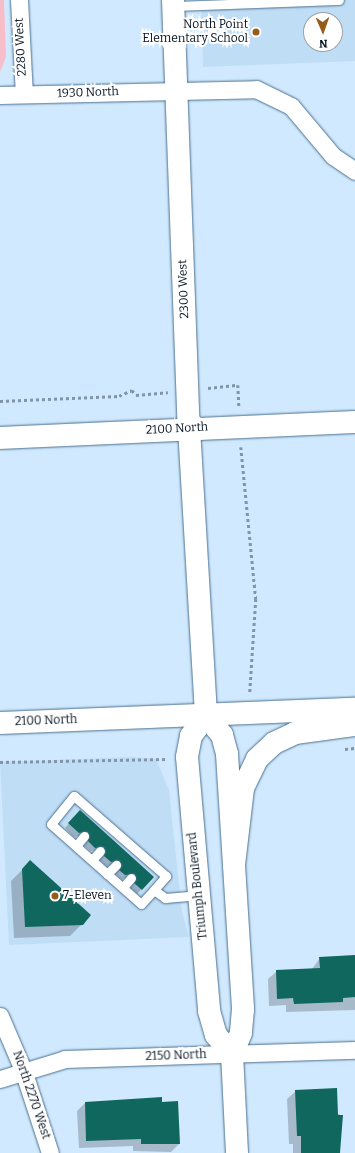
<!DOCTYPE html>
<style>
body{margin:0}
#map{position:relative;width:355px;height:1153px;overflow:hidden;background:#d0e9fe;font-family:Bitter,serif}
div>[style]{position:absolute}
.built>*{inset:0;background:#c0ddf6}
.green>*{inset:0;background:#f7beca}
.shadow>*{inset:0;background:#0003}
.building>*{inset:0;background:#10675e}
.path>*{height:2.5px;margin-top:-1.25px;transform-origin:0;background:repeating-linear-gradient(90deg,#8095a7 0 3px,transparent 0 6px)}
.roads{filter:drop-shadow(0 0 1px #4a708f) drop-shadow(0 0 1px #4a708f)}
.service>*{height:9px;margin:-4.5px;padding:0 4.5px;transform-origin:4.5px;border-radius:4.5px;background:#fff}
.minor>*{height:17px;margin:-8.5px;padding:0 8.5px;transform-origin:8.5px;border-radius:8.5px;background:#fff}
.secondary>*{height:22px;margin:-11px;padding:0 11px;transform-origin:11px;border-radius:11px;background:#fff}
.trunk>*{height:22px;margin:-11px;padding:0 11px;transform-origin:11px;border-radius:11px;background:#fff}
.dots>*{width:11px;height:11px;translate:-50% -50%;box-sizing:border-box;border:2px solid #fff;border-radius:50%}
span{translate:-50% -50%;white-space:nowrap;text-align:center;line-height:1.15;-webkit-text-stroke:4px #fff;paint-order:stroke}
.poi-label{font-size:12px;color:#051320}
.right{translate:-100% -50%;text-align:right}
.left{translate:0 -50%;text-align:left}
.street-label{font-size:12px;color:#051320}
.north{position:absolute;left:303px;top:12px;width:40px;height:40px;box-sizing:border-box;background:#fff;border:1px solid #9ba1a6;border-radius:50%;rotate:178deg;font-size:11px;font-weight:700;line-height:16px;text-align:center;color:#051320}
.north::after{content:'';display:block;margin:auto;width:14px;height:18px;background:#965d1a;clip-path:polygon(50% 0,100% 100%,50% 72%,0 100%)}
</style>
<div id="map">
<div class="built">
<i style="clip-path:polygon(evenodd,201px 0,355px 0,355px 61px,203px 67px,201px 0,311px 20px,335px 20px,335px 44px,311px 44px,311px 20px)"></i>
<i style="clip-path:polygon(133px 757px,156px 759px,169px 790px,182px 912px,189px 937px,9px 945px,0 762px)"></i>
</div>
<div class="green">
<i style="clip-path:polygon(0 0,4px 0,6px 57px,0 72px)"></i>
</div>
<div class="shadow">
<i style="clip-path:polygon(76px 815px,153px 877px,137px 894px,131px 888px,132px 877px,121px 879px,116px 874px,116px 864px,106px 866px,100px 860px,101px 850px,90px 851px,84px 845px,84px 835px,74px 837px,65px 828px)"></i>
<i style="clip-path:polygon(30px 862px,82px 924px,70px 936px,14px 938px,11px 881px)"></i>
<i style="clip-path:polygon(355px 956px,355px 1010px,286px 1012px,286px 1005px,269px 1006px,268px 979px,277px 971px,312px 969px,320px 958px)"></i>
<i style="clip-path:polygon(296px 1091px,342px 1116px,339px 1153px,293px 1153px,293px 1144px,289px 1144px,287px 1099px)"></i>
<i style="clip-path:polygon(85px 1103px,179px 1144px,171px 1152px,133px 1151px,133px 1146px,79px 1148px,77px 1111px)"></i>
</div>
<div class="building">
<i style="clip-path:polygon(80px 810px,154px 877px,142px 890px,134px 883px,135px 874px,125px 875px,119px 870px,120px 861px,111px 862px,104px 856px,104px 847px,95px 848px,88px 841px,88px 832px,79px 833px,68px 823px)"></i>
<i style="clip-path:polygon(30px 860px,91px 915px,83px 925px,25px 927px,22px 869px)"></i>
<i style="clip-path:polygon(355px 955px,355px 997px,343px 998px,343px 1002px,294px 1004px,293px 998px,277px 999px,276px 970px,320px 968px,319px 957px)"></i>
<i style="clip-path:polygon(337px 1088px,338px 1115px,343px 1115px,340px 1153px,301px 1153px,301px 1136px,297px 1136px,295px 1090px)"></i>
<i style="clip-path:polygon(162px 1097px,162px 1102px,178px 1101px,180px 1144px,141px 1144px,141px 1139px,86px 1141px,85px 1102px)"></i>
</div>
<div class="path">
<i style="left:208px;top:388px;width:30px;rotate:-6deg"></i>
<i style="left:238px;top:385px;width:22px;rotate:87deg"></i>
<i style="left:0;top:401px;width:119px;rotate:-2.4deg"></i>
<i style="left:119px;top:396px;width:14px;rotate:-25deg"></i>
<i style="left:132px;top:390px;width:6px;rotate:51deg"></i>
<i style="left:136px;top:395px;width:32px;rotate:-5deg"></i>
<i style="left:241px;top:447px;width:153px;rotate:84.4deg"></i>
<i style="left:256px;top:599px;width:94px;rotate:93.7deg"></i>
<i style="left:345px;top:749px;width:10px;rotate:-6deg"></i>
<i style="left:0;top:762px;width:167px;rotate:-1deg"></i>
</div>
<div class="roads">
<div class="service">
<i style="left:173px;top:6px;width:166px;rotate:-2.1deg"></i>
<i style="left:76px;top:846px;width:13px;rotate:-51deg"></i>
<i style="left:92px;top:860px;width:12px;rotate:-48deg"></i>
<i style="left:107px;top:874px;width:13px;rotate:-45deg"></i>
<i style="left:123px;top:887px;width:12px;rotate:-48deg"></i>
<i style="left:154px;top:890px;width:19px;rotate:133deg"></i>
<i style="left:141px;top:904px;width:120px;rotate:-138.4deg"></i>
<i style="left:51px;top:824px;width:36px;rotate:-51deg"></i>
<i style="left:74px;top:796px;width:122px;rotate:41deg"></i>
<i style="left:166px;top:876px;width:18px;rotate:131deg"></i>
<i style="left:154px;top:890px;width:14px;rotate:36deg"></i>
<i style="left:165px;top:898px;width:35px;rotate:-5deg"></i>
</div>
<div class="minor">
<i style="left:19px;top:0;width:94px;rotate:87deg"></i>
<i style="left:0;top:95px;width:256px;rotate:-1.3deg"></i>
<i style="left:256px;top:89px;width:39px;rotate:26deg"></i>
<i style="left:291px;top:106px;width:65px;rotate:50deg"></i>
<i style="left:333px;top:156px;width:27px;rotate:34deg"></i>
<i style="left:0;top:1016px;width:59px;rotate:66.9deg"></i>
<i style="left:23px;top:1070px;width:87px;rotate:72deg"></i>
<i style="left:0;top:1079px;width:68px;rotate:-17.1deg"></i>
<i style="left:65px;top:1059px;width:290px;rotate:-1.8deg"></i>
</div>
<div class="secondary">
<i style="left:173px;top:0;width:428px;rotate:87.9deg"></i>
<i style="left:189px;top:428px;width:289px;rotate:86.6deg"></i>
<i style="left:206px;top:716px;width:25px;rotate:127deg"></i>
<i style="left:191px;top:736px;width:21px;rotate:101deg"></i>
<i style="left:187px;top:757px;width:255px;rotate:85deg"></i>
<i style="left:209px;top:1011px;width:25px;rotate:74deg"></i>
<i style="left:216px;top:1035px;width:25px;rotate:50deg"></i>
<i style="left:206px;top:716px;width:25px;rotate:50deg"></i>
<i style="left:222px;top:735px;width:20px;rotate:75deg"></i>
<i style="left:227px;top:754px;width:256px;rotate:86.4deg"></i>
<i style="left:243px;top:1009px;width:24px;rotate:95deg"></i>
<i style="left:241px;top:1033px;width:23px;rotate:113deg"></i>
<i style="left:232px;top:1054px;width:99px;rotate:87.1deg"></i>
</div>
<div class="trunk">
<i style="left:0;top:438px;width:355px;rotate:-2.6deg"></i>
<i style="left:0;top:723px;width:355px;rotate:-2.3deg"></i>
<i style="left:234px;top:865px;width:78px;rotate:-83.3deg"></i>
<i style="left:243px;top:788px;width:32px;rotate:-64deg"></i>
<i style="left:257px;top:759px;width:23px;rotate:-43deg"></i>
<i style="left:274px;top:743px;width:23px;rotate:-25deg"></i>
<i style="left:295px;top:733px;width:61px;rotate:-7.6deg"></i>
</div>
</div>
<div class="dots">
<i style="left:256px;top:32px;background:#965d1a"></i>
<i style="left:55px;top:896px;background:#965d1a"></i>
</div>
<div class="poi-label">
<span class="right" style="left:248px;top:32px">North Point<br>Elementary School</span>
<span class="left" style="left:63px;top:896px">7-Eleven</span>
</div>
<div class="street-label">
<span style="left:21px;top:47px;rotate:-93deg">2280 West</span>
<span style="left:88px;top:93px;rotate:-2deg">1930 North</span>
<span style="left:184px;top:289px;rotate:-92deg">2300 West</span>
<span style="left:177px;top:429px;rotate:-3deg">2100 North</span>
<span style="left:46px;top:721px;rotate:-2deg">2100 North</span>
<span style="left:198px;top:886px;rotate:-96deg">Triumph Boulevard</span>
<span style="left:176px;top:1056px;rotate:-2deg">2150 North</span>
<span style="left:31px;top:1095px;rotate:71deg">North 2270 West</span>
</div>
<div class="north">N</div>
</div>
